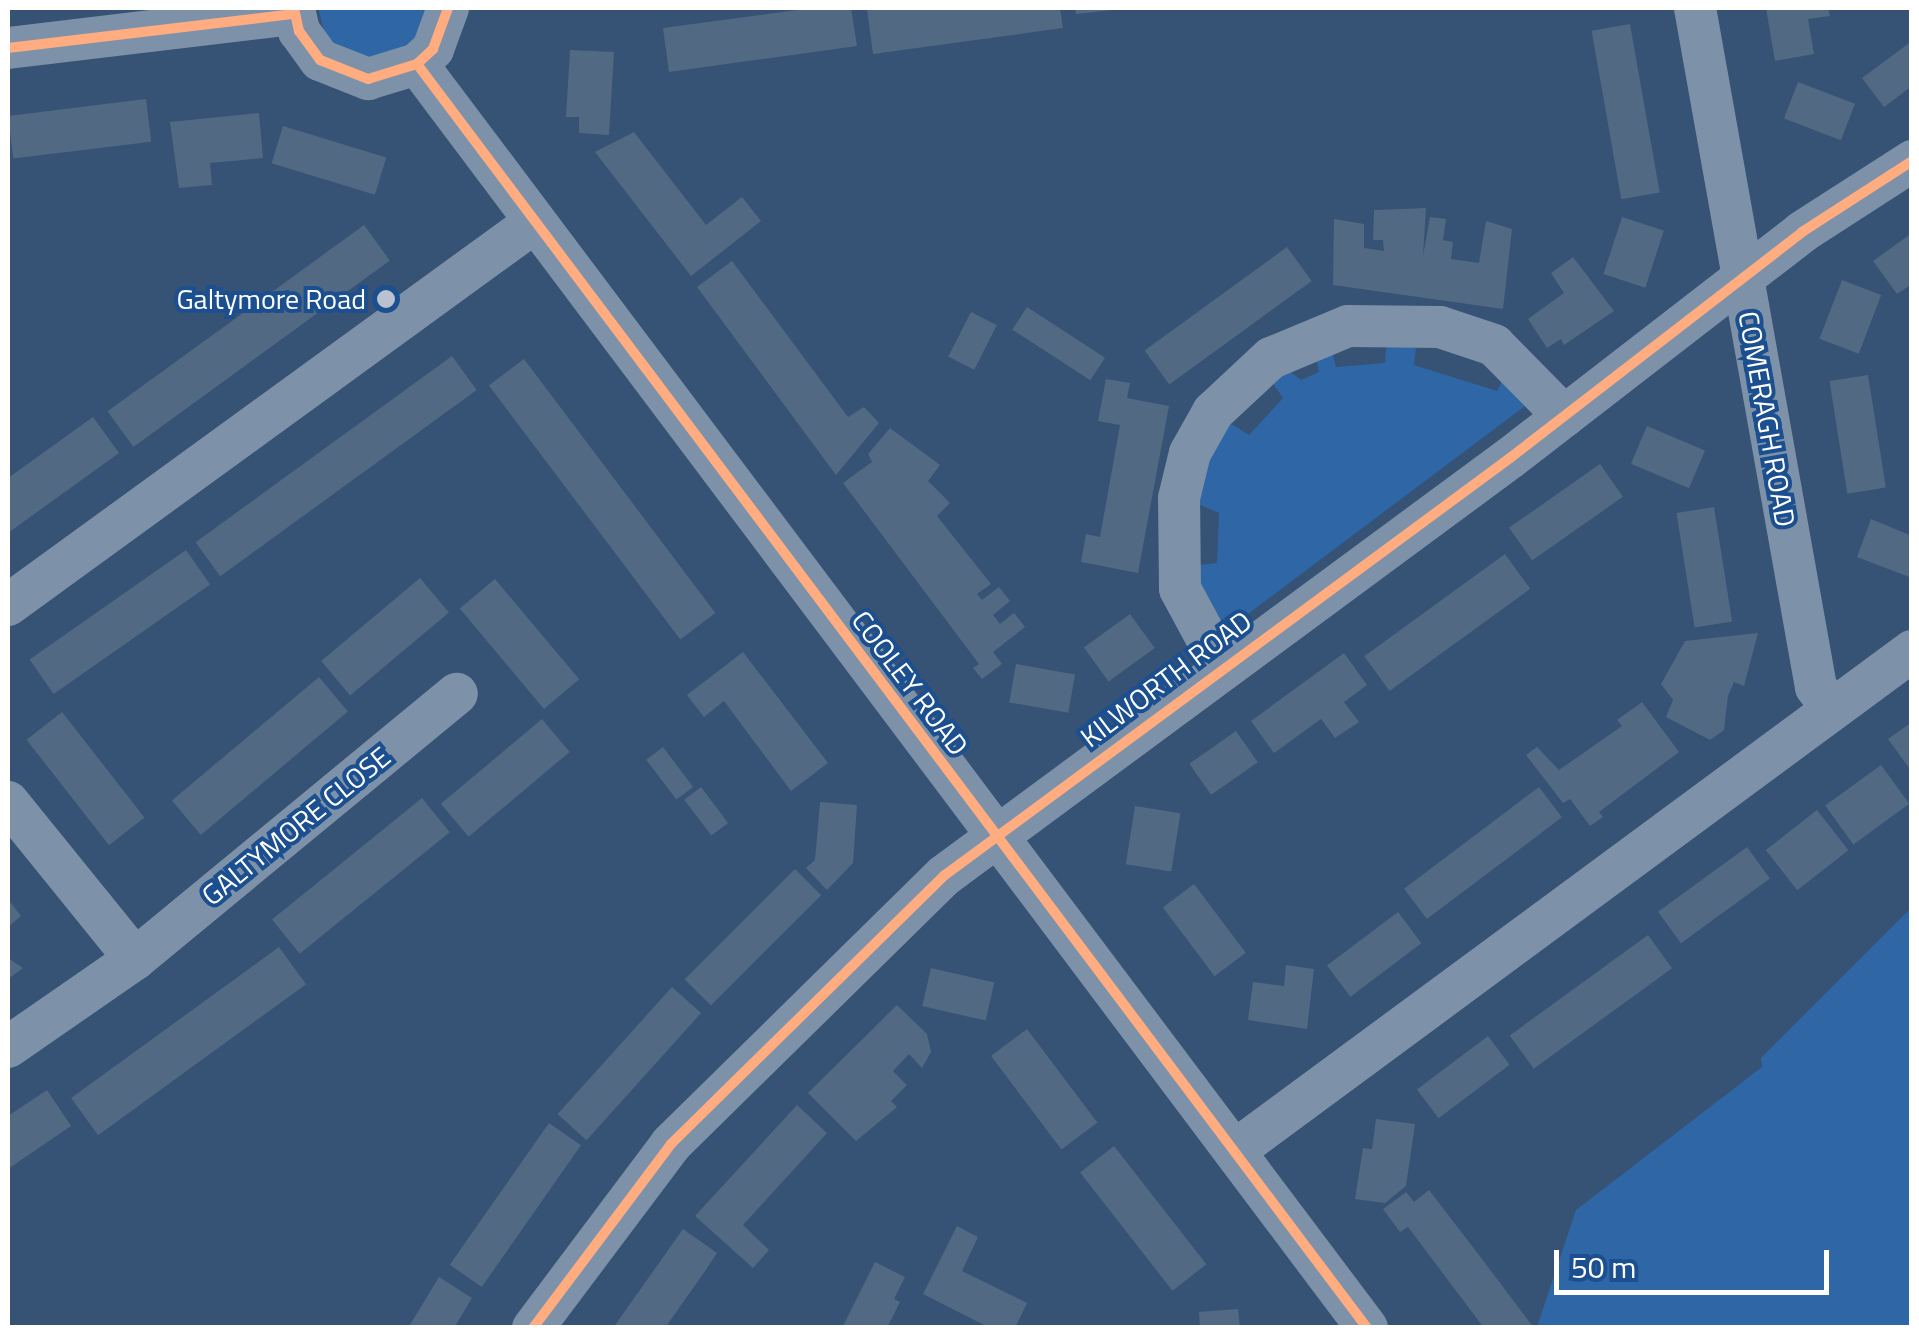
<!DOCTYPE html>
<style>
body{margin:0}
#map{position:relative;width:1919px;height:1335px;overflow:hidden;background:#365274;font-family:"Titillium Web",sans-serif}
div>[style]{position:absolute}
.green>*{inset:0;background:#2f66a5}
.building>*{inset:0;background:#526984;transform-origin:0 0}
.minor>*{height:42px;margin:-21px;padding:0 21px;transform-origin:21px;border-radius:21px;background:#7d92a8}
.cycleway>*{height:10px;margin:-5px;padding:0 5px;transform-origin:5px;border-radius:5px;background:#ffac80}
.dots>*{width:28px;height:28px;translate:-50% -50%;box-sizing:border-box;border:5px solid #1b4f8f;border-radius:50%}
span{translate:-50% -50%;white-space:nowrap;text-align:center;line-height:1.15;-webkit-text-stroke:8px #1b4f8f;paint-order:stroke}
.poi-label{font-size:28px;color:#fff}
.right{translate:-100% -50%;text-align:right}
.street-label{font-size:28px;color:#fff}
.frame{position:absolute;inset:0;border:10px solid #fff;pointer-events:none}
.scale{position:absolute;left:1554px;top:1250px;width:275px;height:45px;box-sizing:border-box;border:5px solid #fff;border-top:0;padding-left:12px;font-size:30px;line-height:35px;white-space:nowrap;color:#fff;-webkit-text-stroke:8px #1b4f8f;paint-order:stroke}
</style>
<div id="map">
<div class="green">
<i style="clip-path:polygon(318px 8px,429px 8px,416px 44px,359px 61px,326px 38px)"></i>
<i style="clip-path:polygon(1387px 336px,1417px 338px,1414px 365px,1497px 391px,1508px 369px,1529px 403px,1228px 629px,1208px 625px,1190px 566px,1217px 563px,1219px 513px,1196px 503px,1204px 465px,1228px 422px,1249px 435px,1283px 398px,1271px 381px,1283px 366px,1301px 380px,1319px 372px,1314px 350px,1331px 347px,1336px 367px,1385px 363px)"></i>
<i style="clip-path:polygon(1911px 908px,1911px 1327px,1537px 1327px,1576px 1210px,1762px 1067px,1761px 1058px)"></i>
</div>
<div class="building">
<i style="clip-path:polygon(813px 8px,851px 8px,857px 46px,669px 72px,663px 28px)"></i>
<i style="clip-path:polygon(1060px 8px,1063px 28px,873px 54px,867px 9px)"></i>
<i style="clip-path:polygon(1075px 8px,1112px 8px,1112px 10px,1076px 14px)"></i>
<i style="clip-path:polygon(1766px 8px,1828px 8px,1830px 16px,1808px 19px,1814px 54px,1775px 61px)"></i>
<i style="left:1630px;top:24px;width:171px;height:39px;rotate:80deg"></i>
<i style="clip-path:polygon(1912px 41px,1912px 86px,1884px 107px,1862px 78px)"></i>
<i style="clip-path:polygon(570px 50px,614px 52px,609px 135px,579px 133px,579px 117px,566px 117px)"></i>
<i style="left:1798px;top:82px;width:61px;height:39px;rotate:21deg"></i>
<i style="left:146px;top:99px;width:43px;height:139px;rotate:83deg"></i>
<i style="clip-path:polygon(259px 113px,263px 158px,210px 163px,212px 185px,179px 188px,170px 122px)"></i>
<i style="left:283px;top:126px;width:108px;height:39px;rotate:17deg"></i>
<i style="clip-path:polygon(634px 132px,706px 225px,742px 197px,761px 221px,691px 276px,595px 152px)"></i>
<i style="clip-path:polygon(1426px 208px,1423px 256px,1430px 217px,1446px 219px,1443px 240px,1453px 242px,1451px 259px,1479px 263px,1486px 221px,1512px 229px,1503px 309px,1333px 285px,1334px 219px,1364px 224px,1364px 248px,1384px 251px,1383px 240px,1373px 240px,1374px 210px)"></i>
<i style="left:1622px;top:217px;width:44px;height:60px;rotate:18deg"></i>
<i style="left:364px;top:225px;width:44px;height:317px;rotate:54deg"></i>
<i style="clip-path:polygon(1912px 233px,1912px 284px,1897px 294px,1873px 261px)"></i>
<i style="left:1287px;top:247px;width:42px;height:176px;rotate:54deg"></i>
<i style="clip-path:polygon(1573px 257px,1614px 311px,1564px 345px,1561px 339px,1547px 348px,1528px 319px,1564px 293px,1551px 273px)"></i>
<i style="clip-path:polygon(732px 261px,848px 417px,864px 407px,879px 423px,836px 475px,697px 287px)"></i>
<i style="left:1842px;top:280px;width:42px;height:63px;rotate:21deg"></i>
<i style="left:1027px;top:307px;width:93px;height:27px;rotate:33deg"></i>
<i style="left:971px;top:312px;width:29px;height:50px;rotate:27deg"></i>
<i style="left:452px;top:356px;width:42px;height:317px;rotate:54deg"></i>
<i style="left:524px;top:359px;width:318px;height:44px;rotate:53deg"></i>
<i style="left:1868px;top:375px;width:114px;height:39px;rotate:81deg"></i>
<i style="clip-path:polygon(1106px 379px,1130px 383px,1127px 398px,1169px 406px,1138px 573px,1081px 562px,1086px 534px,1100px 537px,1120px 425px,1098px 421px)"></i>
<i style="clip-path:polygon(93px 417px,119px 453px,8px 533px,8px 478px)"></i>
<i style="left:1647px;top:426px;width:63px;height:41px;rotate:23deg"></i>
<i style="clip-path:polygon(890px 428px,940px 465px,928px 481px,950px 503px,937px 516px,991px 584px,977px 594px,982px 600px,999px 587px,1010px 601px,993px 615px,1000px 624px,1014px 613px,1025px 627px,993px 652px,1002px 664px,982px 679px,973px 668px,979px 664px,843px 483px,872px 462px,868px 454px)"></i>
<i style="left:1600px;top:464px;width:40px;height:111px;rotate:55deg"></i>
<i style="left:1714px;top:507px;width:116px;height:38px;rotate:81deg"></i>
<i style="clip-path:polygon(1871px 519px,1912px 536px,1912px 578px,1857px 557px)"></i>
<i style="left:186px;top:550px;width:42px;height:191px;rotate:55deg"></i>
<i style="left:1505px;top:554px;width:43px;height:174px;rotate:54deg"></i>
<i style="left:420px;top:578px;width:45px;height:129px;rotate:50deg"></i>
<i style="left:495px;top:579px;width:131px;height:46px;rotate:50deg"></i>
<i style="left:1130px;top:614px;width:42px;height:57px;rotate:54deg"></i>
<i style="clip-path:polygon(1758px 633px,1744px 686px,1734px 682px,1728px 696px,1724px 730px,1710px 740px,1666px 717px,1673px 700px,1661px 684px,1685px 641px)"></i>
<i style="clip-path:polygon(743px 652px,828px 763px,791px 791px,724px 701px,704px 717px,687px 695px)"></i>
<i style="clip-path:polygon(1344px 653px,1367px 685px,1344px 702px,1359px 722px,1335px 738px,1321px 719px,1274px 753px,1251px 721px)"></i>
<i style="left:1016px;top:664px;width:60px;height:39px;rotate:10deg"></i>
<i style="left:319px;top:677px;width:45px;height:192px;rotate:50deg"></i>
<i style="clip-path:polygon(1642px 702px,1679px 752px,1599px 812px,1603px 817px,1590px 826px,1570px 799px,1563px 803px,1526px 755px,1537px 747px,1559px 770px,1622px 726px,1617px 720px)"></i>
<i style="left:62px;top:712px;width:134px;height:45px;rotate:52deg"></i>
<i style="left:542px;top:719px;width:43px;height:132px;rotate:50deg"></i>
<i style="clip-path:polygon(1912px 722px,1912px 772px,1888px 739px)"></i>
<i style="left:1236px;top:731px;width:38px;height:57px;rotate:55deg"></i>
<i style="left:663px;top:747px;width:50px;height:21px;rotate:53deg"></i>
<i style="left:1881px;top:765px;width:48px;height:69px;rotate:54deg"></i>
<i style="left:701px;top:787px;width:45px;height:21px;rotate:53deg"></i>
<i style="left:1539px;top:787px;width:38px;height:169px;rotate:53deg"></i>
<i style="left:422px;top:798px;width:44px;height:193px;rotate:51deg"></i>
<i style="clip-path:polygon(820px 802px,857px 805px,853px 863px,827px 890px,806px 868px,815px 860px)"></i>
<i style="left:1135px;top:806px;width:46px;height:59px;rotate:9deg"></i>
<i style="left:1817px;top:810px;width:51px;height:65px;rotate:52deg"></i>
<i style="left:1747px;top:847px;width:39px;height:110px;rotate:54deg"></i>
<i style="left:795px;top:869px;width:37px;height:156px;rotate:45deg"></i>
<i style="left:1194px;top:884px;width:86px;height:39px;rotate:53deg"></i>
<i style="clip-path:polygon(8px 899px,21px 916px,8px 927px)"></i>
<i style="left:1398px;top:912px;width:39px;height:89px;rotate:53deg"></i>
<i style="left:1648px;top:935px;width:41px;height:171px;rotate:54deg"></i>
<i style="left:279px;top:947px;width:46px;height:257px;rotate:54deg"></i>
<i style="clip-path:polygon(8px 958px,23px 968px,8px 979px)"></i>
<i style="clip-path:polygon(1286px 965px,1314px 969px,1307px 1029px,1248px 1020px,1253px 982px,1284px 986px)"></i>
<i style="left:931px;top:968px;width:65px;height:39px;rotate:13deg"></i>
<i style="left:672px;top:987px;width:39px;height:171px;rotate:42deg"></i>
<i style="clip-path:polygon(897px 1005px,927px 1034px,931px 1052px,922px 1068px,909px 1054px,893px 1071px,907px 1085px,891px 1101px,897px 1107px,856px 1141px,808px 1093px)"></i>
<i style="left:1027px;top:1029px;width:117px;height:45px;rotate:53deg"></i>
<i style="left:1488px;top:1036px;width:36px;height:89px;rotate:53deg"></i>
<i style="clip-path:polygon(47px 1090px,71px 1126px,8px 1169px,8px 1116px)"></i>
<i style="clip-path:polygon(797px 1105px,827px 1133px,743px 1225px,769px 1250px,753px 1268px,695px 1216px)"></i>
<i style="clip-path:polygon(1376px 1119px,1415px 1124px,1406px 1186px,1385px 1203px,1355px 1199px,1363px 1148px,1372px 1149px)"></i>
<i style="left:549px;top:1123px;width:39px;height:173px;rotate:35deg"></i>
<i style="left:1114px;top:1146px;width:150px;height:43px;rotate:52deg"></i>
<i style="clip-path:polygon(1429px 1190px,1482px 1259px,1534px 1328px,1484px 1328px,1408px 1227px,1400px 1232px,1383px 1209px,1406px 1192px,1414px 1202px)"></i>
<i style="clip-path:polygon(957px 1226px,978px 1237px,962px 1271px,1027px 1303px,1015px 1328px,990px 1328px,923px 1294px)"></i>
<i style="clip-path:polygon(683px 1229px,717px 1253px,703px 1274px,665px 1328px,613px 1328px)"></i>
<i style="clip-path:polygon(875px 1262px,905px 1277px,894px 1299px,900px 1302px,887px 1328px,842px 1328px)"></i>
<i style="clip-path:polygon(439px 1277px,472px 1298px,454px 1328px,408px 1328px)"></i>
<i style="clip-path:polygon(1238px 1309px,1240px 1328px,1200px 1328px,1199px 1312px)"></i>
</div>
<div class="minor">
<i style="left:294px;top:8px;width:24px;rotate:78deg"></i>
<i style="left:299px;top:31px;width:36px;rotate:54deg"></i>
<i style="left:320px;top:60px;width:52px;rotate:21.6deg"></i>
<i style="left:368px;top:79px;width:51px;rotate:-17deg"></i>
<i style="left:417px;top:64px;width:22px;rotate:-43deg"></i>
<i style="left:433px;top:49px;width:44px;rotate:-69.9deg"></i>
<i style="left:1695px;top:8px;width:690px;rotate:79.9deg"></i>
<i style="left:1816px;top:687px;width:26px;rotate:54deg"></i>
<i style="left:8px;top:48px;width:288px;rotate:-6.8deg"></i>
<i style="left:417px;top:64px;width:1581px;rotate:53.07deg"></i>
<i style="left:8px;top:605px;width:651px;rotate:-36.01deg"></i>
<i style="left:1221px;top:665px;width:86px;rotate:-118.3deg"></i>
<i style="left:1180px;top:589px;width:91px;rotate:-90.6deg"></i>
<i style="left:1179px;top:498px;width:46px;rotate:-76.3deg"></i>
<i style="left:1190px;top:453px;width:47px;rotate:-60.7deg"></i>
<i style="left:1213px;top:412px;width:79px;rotate:-43deg"></i>
<i style="left:1271px;top:358px;width:83px;rotate:-22.6deg"></i>
<i style="left:1348px;top:326px;width:92px;rotate:0.6deg"></i>
<i style="left:1440px;top:327px;width:57px;rotate:18.4deg"></i>
<i style="left:1494px;top:345px;width:100px;rotate:45.4deg"></i>
<i style="left:8px;top:802px;width:202px;rotate:51deg"></i>
<i style="left:8px;top:1047px;width:155px;rotate:-34.7deg"></i>
<i style="left:135px;top:959px;width:417px;rotate:-39.5deg"></i>
<i style="left:1237px;top:1149px;width:839px;rotate:-36.42deg"></i>
<i style="left:533px;top:1328px;width:230px;rotate:-53.1deg"></i>
<i style="left:671px;top:1144px;width:384px;rotate:-44.5deg"></i>
<i style="left:945px;top:875px;width:702px;rotate:-36.43deg"></i>
<i style="left:1510px;top:458px;width:369px;rotate:-37.7deg"></i>
<i style="left:1802px;top:232px;width:131px;rotate:-32.8deg"></i>
</div>
<div class="cycleway">
<i style="left:294px;top:8px;width:24px;rotate:78deg"></i>
<i style="left:299px;top:31px;width:36px;rotate:54deg"></i>
<i style="left:320px;top:60px;width:52px;rotate:21.6deg"></i>
<i style="left:368px;top:79px;width:51px;rotate:-17deg"></i>
<i style="left:417px;top:64px;width:22px;rotate:-43deg"></i>
<i style="left:433px;top:49px;width:44px;rotate:-69.9deg"></i>
<i style="left:8px;top:48px;width:288px;rotate:-6.8deg"></i>
<i style="left:417px;top:64px;width:1581px;rotate:53.07deg"></i>
<i style="left:533px;top:1328px;width:230px;rotate:-53.1deg"></i>
<i style="left:671px;top:1144px;width:384px;rotate:-44.5deg"></i>
<i style="left:945px;top:875px;width:702px;rotate:-36.43deg"></i>
<i style="left:1510px;top:458px;width:369px;rotate:-37.7deg"></i>
<i style="left:1802px;top:232px;width:131px;rotate:-32.8deg"></i>
</div>
<div class="dots">
<i style="left:386px;top:299px;background:#b9c2ce"></i>
</div>
<div class="poi-label">
<span class="right" style="left:366px;top:299px">Galtymore Road</span>
</div>
<div class="street-label">
<span style="left:1767px;top:419px;rotate:80deg">COMERAGH ROAD</span>
<span style="left:1166px;top:679px;rotate:-37deg">KILWORTH ROAD</span>
<span style="left:910px;top:683px;rotate:53deg">COOLEY ROAD</span>
<span style="left:296px;top:826px;rotate:-39deg">GALTYMORE CLOSE</span>
</div>
<div class="frame"></div>
<div class="scale">50 m</div>
</div>
